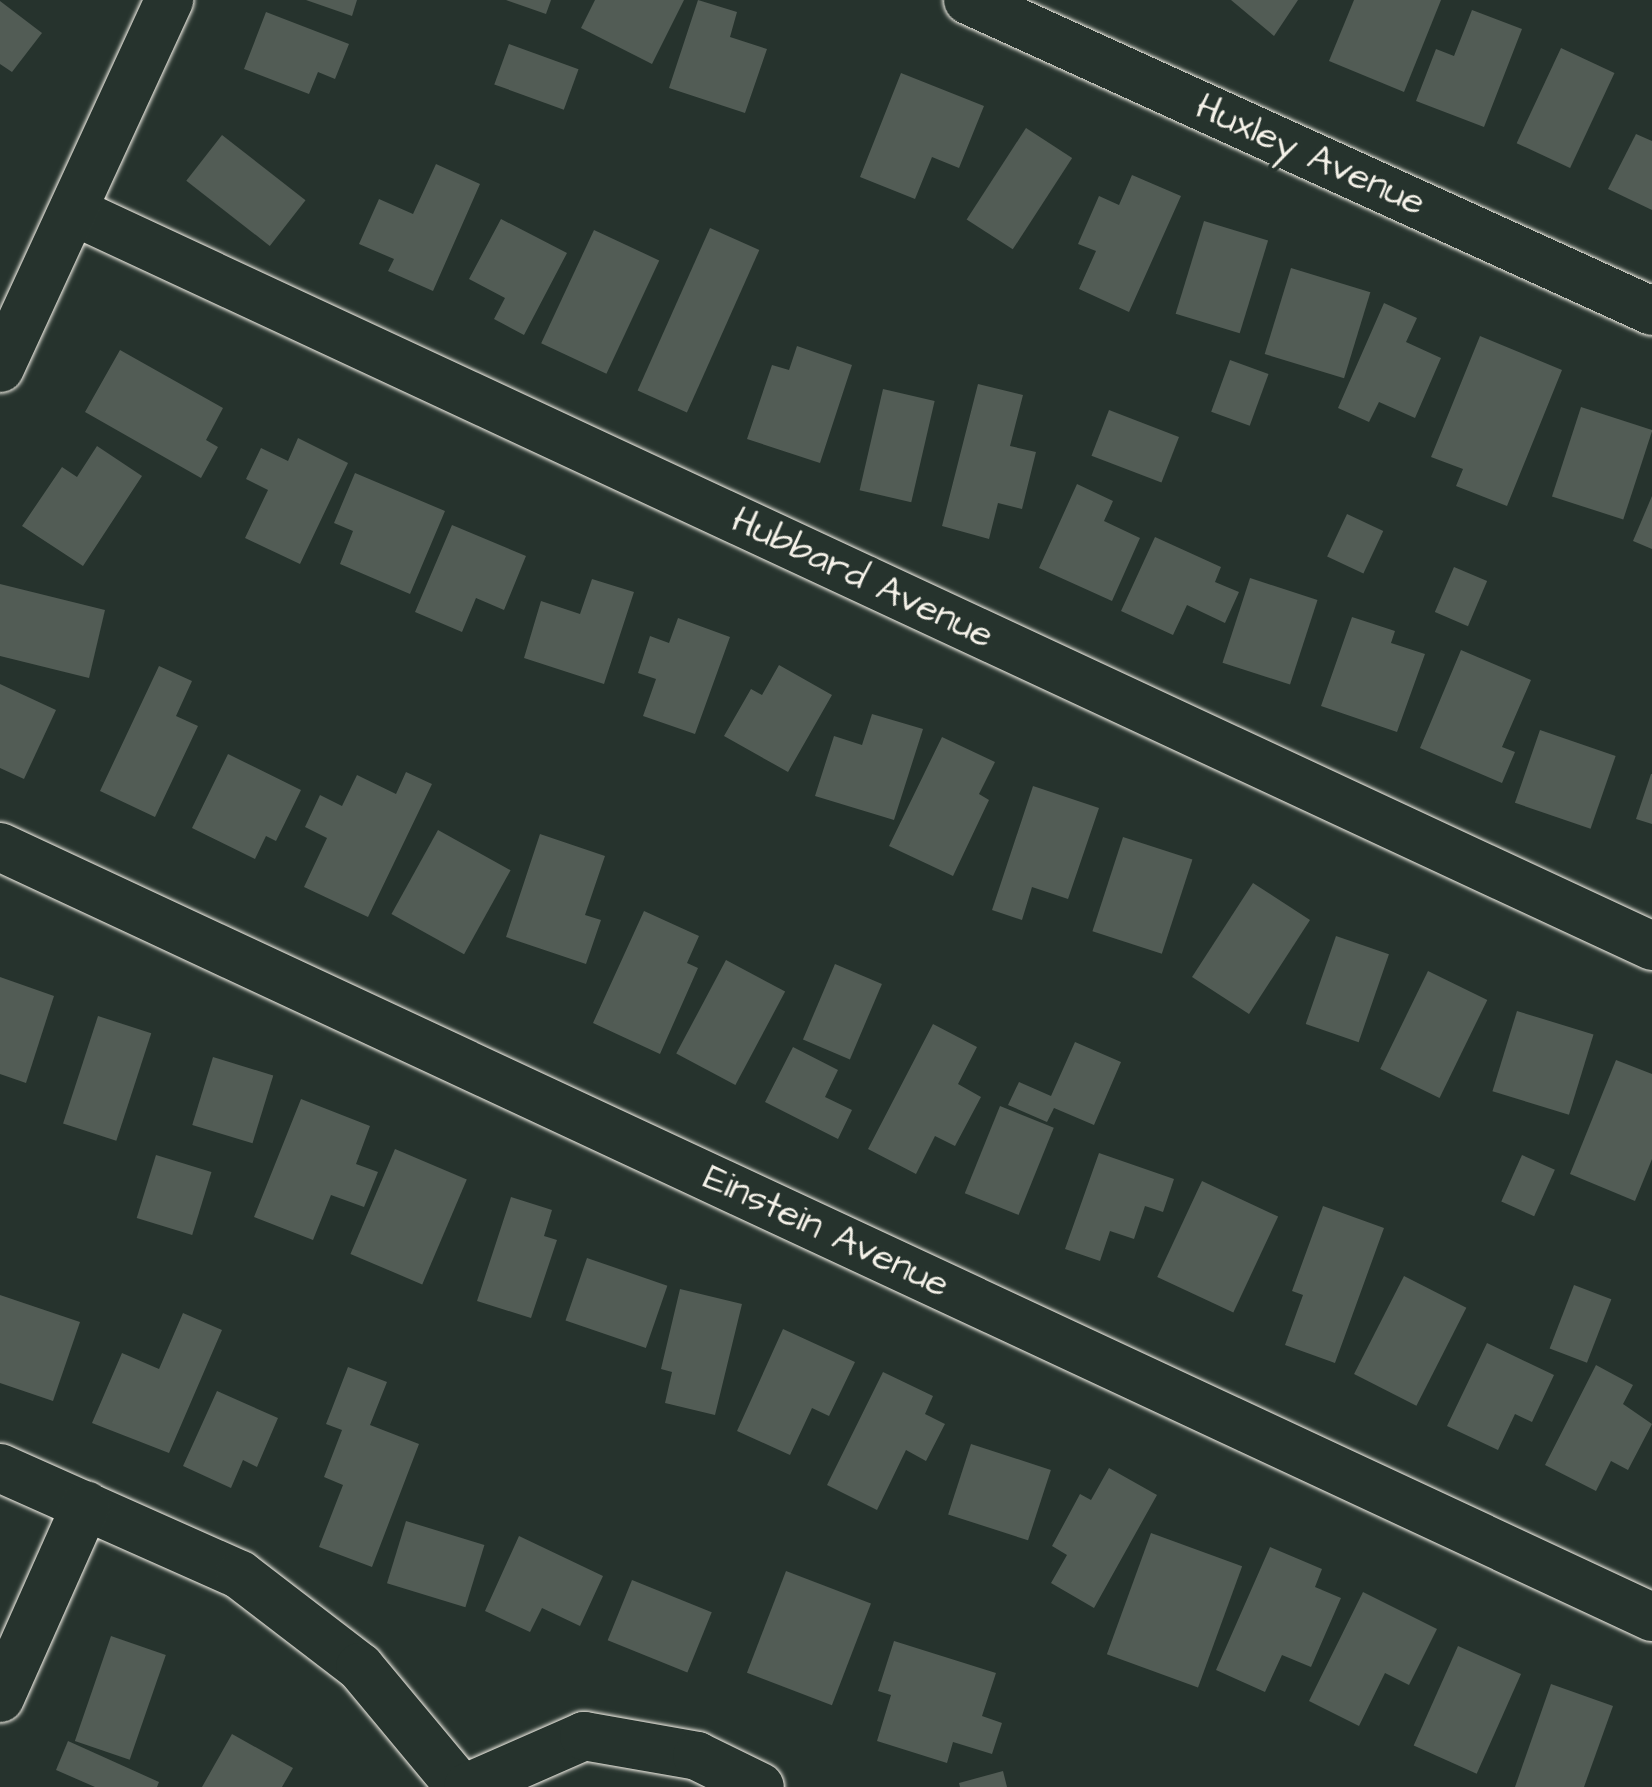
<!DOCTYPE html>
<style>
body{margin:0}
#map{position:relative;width:1652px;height:1787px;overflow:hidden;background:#26332d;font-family:"Architects Daughter",sans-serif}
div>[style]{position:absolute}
.building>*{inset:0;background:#525c55;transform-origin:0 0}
.roads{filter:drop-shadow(0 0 2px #f4f1e8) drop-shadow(0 0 2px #f4f1e8)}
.minor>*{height:48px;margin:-24px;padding:0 24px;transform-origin:24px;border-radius:24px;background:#26332d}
span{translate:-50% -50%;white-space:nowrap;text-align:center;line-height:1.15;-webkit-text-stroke:8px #26332d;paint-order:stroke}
.street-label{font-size:38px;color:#f4f1e8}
</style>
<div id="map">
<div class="building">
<i style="clip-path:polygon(306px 0,357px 0,352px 16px)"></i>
<i style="clip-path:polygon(506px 0,551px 0,546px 14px)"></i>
<i style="clip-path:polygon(595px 0,684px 0,652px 64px,581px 28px)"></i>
<i style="clip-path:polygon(698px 0,737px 12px,730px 37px,767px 49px,745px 113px,669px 88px)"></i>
<i style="clip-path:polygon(1231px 0,1298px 0,1274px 36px)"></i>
<i style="clip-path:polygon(1354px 0,1441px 0,1404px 92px,1329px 61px)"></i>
<i style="clip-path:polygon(0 1px,42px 33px,12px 72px,0 64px)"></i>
<i style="clip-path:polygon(1472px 10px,1522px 29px,1484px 127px,1416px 101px,1436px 49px,1454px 56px)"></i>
<i style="clip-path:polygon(266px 12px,349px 44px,335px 79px,318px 72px,309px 94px,244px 69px)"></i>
<i style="left:509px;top:44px;width:74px;height:43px;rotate:20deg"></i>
<i style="left:1561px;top:48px;width:59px;height:105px;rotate:25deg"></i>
<i style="clip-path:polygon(901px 73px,984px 106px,959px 168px,932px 157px,915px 199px,860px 177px)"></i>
<i style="left:1026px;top:128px;width:55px;height:109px;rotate:33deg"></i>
<i style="clip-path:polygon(1636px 134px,1652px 141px,1652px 210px,1608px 189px)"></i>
<i style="left:222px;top:135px;width:106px;height:58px;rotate:38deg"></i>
<i style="clip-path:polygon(436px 164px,480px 184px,433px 291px,388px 271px,394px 259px,359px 244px,379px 199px,413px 214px)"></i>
<i style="clip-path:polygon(1132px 175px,1181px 196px,1129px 312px,1079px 289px,1096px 251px,1078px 244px,1099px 196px,1119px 205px)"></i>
<i style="clip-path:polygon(501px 219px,567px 253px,524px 335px,494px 319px,505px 298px,469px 279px)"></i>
<i style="left:1204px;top:221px;width:67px;height:97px;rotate:17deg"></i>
<i style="left:710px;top:228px;width:54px;height:178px;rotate:24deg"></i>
<i style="left:594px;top:230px;width:72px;height:125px;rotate:25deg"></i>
<i style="left:1291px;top:268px;width:83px;height:90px;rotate:17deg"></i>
<i style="clip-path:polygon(1384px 303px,1417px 318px,1406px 342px,1441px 358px,1415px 418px,1379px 402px,1369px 422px,1338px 408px)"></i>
<i style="clip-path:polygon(1480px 336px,1562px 370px,1507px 506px,1456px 486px,1463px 469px,1431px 457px)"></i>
<i style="clip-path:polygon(797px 346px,852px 365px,820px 463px,747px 439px,772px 365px,789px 370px)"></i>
<i style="clip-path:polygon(120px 350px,223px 408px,206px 440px,218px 447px,201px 478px,85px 412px)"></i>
<i style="left:1230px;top:360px;width:41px;height:55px;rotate:20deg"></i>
<i style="clip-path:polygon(978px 384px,1023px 395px,1010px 446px,1036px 452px,1022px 509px,998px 503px,989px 539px,942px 526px)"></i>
<i style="left:883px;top:389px;width:53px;height:104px;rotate:13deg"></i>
<i style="left:1581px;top:407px;width:75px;height:94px;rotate:18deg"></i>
<i style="left:1109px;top:410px;width:75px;height:49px;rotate:21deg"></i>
<i style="clip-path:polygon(298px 438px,348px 463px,300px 564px,245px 538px,268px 490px,246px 479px,261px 448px,288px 461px)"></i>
<i style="clip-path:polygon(97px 446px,142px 476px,83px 566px,22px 526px,62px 467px,77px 477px)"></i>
<i style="clip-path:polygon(355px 473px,445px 511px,410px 594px,340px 564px,353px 531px,334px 523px)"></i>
<i style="clip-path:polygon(1077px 484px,1113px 501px,1104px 521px,1140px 538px,1112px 601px,1039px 568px)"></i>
<i style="clip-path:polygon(1652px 496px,1652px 549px,1633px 541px)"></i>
<i style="left:1347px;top:514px;width:40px;height:47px;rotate:25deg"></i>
<i style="clip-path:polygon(452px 525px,526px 556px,504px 610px,476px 598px,462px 632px,415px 612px)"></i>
<i style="clip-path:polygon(1155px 537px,1221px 567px,1215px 582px,1239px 592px,1225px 623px,1187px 605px,1173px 635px,1121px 611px)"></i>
<i style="left:1454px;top:567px;width:36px;height:49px;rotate:23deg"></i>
<i style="left:1250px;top:578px;width:71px;height:89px;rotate:18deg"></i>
<i style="clip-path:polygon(592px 579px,634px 592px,604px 684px,524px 658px,541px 601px,580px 614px)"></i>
<i style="clip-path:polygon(0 584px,105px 610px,89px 678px,0 656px)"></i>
<i style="clip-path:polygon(1352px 617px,1395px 631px,1391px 643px,1425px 654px,1397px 732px,1321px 706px)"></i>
<i style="clip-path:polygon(678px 618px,730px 637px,695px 734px,643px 716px,656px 679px,638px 673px,650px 636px,669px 643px)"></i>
<i style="clip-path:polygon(1461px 650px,1531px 680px,1502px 747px,1515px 752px,1502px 783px,1420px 748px)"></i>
<i style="clip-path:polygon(779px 665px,832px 695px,788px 772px,724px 736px,751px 689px,762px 695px)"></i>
<i style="clip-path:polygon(159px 666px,192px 681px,176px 716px,198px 726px,155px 817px,100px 791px)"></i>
<i style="clip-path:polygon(0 684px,56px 710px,24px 779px,0 768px)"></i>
<i style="clip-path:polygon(872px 714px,923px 729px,894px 820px,815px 796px,834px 736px,862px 745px)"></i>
<i style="left:1540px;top:730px;width:80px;height:77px;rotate:19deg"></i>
<i style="clip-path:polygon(942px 737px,995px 762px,979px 794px,989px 800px,953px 876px,889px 846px)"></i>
<i style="clip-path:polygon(228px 754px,301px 790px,276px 841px,266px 836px,255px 859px,192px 828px)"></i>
<i style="clip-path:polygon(406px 772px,432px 784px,368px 917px,304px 887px,327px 838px,305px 827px,320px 795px,342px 806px,357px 775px,396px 794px)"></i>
<i style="clip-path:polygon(1651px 774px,1652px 774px,1652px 824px,1636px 819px)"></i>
<i style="clip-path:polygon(1033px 786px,1099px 808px,1068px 899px,1032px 887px,1022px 920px,992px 910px)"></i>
<i style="left:438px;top:830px;width:83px;height:96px;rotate:29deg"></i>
<i style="clip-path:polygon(540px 834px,605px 856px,585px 915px,601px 920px,586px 964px,506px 937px)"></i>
<i style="left:1123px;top:837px;width:73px;height:99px;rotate:18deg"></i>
<i style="left:1253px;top:883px;width:68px;height:112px;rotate:33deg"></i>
<i style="clip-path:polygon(644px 911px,699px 936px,687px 963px,698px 968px,660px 1054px,593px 1023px)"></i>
<i style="left:1336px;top:936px;width:56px;height:93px;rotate:19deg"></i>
<i style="left:726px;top:960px;width:67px;height:106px;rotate:28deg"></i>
<i style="left:835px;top:964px;width:51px;height:82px;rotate:23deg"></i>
<i style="left:1428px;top:971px;width:66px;height:109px;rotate:26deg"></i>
<i style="clip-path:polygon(0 977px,54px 996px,26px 1083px,0 1074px)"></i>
<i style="left:1517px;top:1011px;width:80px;height:84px;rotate:17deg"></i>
<i style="left:98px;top:1016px;width:56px;height:113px;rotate:18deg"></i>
<i style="clip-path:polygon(933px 1024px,977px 1047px,958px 1084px,981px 1097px,955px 1146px,935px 1136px,916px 1174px,868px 1149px)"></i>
<i style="clip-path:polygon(1075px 1042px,1121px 1062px,1094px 1125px,1054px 1108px,1047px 1122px,1008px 1105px,1019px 1082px,1051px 1096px)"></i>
<i style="clip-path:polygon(793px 1047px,838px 1070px,825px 1097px,852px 1110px,838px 1139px,765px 1102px)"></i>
<i style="left:213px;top:1057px;width:63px;height:71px;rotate:17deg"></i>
<i style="clip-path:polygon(1616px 1060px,1652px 1074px,1652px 1159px,1635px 1201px,1570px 1174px)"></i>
<i style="clip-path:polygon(301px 1099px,370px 1126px,356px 1164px,378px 1172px,364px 1207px,331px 1195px,313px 1240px,254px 1217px)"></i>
<i style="left:1000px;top:1106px;width:58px;height:94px;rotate:22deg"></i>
<i style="left:395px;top:1149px;width:78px;height:114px;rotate:23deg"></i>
<i style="clip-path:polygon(1099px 1153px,1174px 1179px,1163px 1212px,1145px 1206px,1134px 1239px,1110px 1231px,1100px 1261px,1065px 1249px)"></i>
<i style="left:156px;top:1155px;width:58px;height:66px;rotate:17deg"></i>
<i style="left:1522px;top:1155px;width:36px;height:51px;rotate:24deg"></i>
<i style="left:1202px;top:1181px;width:84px;height:106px;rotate:25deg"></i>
<i style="clip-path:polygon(511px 1197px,552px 1210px,544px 1236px,557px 1240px,531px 1318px,477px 1301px)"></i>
<i style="clip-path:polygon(1323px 1206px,1384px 1228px,1335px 1363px,1285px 1345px,1303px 1295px,1292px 1291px)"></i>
<i style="left:587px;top:1258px;width:85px;height:66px;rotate:19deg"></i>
<i style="left:1404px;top:1276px;width:70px;height:110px;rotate:27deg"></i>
<i style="left:1574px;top:1285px;width:40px;height:68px;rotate:21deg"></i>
<i style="clip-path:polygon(680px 1289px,742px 1304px,715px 1415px,665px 1403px,672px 1372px,661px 1369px)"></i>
<i style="clip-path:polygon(0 1295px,80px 1322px,53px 1401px,0 1383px)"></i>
<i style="clip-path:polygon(183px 1313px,222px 1330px,169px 1453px,92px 1423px,122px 1353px,159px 1369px)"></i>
<i style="clip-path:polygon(783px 1329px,855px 1362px,829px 1416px,812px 1408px,790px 1455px,737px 1431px)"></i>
<i style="clip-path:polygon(1487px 1343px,1554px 1375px,1532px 1422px,1515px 1414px,1498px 1450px,1447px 1426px)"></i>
<i style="clip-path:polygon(1596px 1365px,1633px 1385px,1623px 1404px,1652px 1424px,1628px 1470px,1611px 1461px,1596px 1491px,1545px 1465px)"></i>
<i style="clip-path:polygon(348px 1367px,387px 1382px,370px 1425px,419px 1444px,372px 1567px,319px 1547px,343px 1485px,324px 1477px,342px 1430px,326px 1424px)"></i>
<i style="clip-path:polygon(883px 1372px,933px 1396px,925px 1414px,945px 1424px,926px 1461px,906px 1450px,877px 1510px,827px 1485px)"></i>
<i style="clip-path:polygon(217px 1391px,278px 1418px,257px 1467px,243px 1460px,231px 1488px,183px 1466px)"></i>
<i style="left:971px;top:1444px;width:84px;height:74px;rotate:18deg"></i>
<i style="clip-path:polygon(1109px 1468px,1157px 1495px,1094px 1608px,1051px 1583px,1067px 1555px,1052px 1546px,1080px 1494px,1091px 1500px)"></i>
<i style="left:406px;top:1521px;width:82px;height:65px;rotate:17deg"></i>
<i style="left:1151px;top:1533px;width:97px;height:129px;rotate:20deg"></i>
<i style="clip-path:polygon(519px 1536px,603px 1576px,580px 1626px,542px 1608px,530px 1632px,485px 1611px)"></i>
<i style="clip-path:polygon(1270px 1547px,1322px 1569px,1315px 1587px,1341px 1598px,1311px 1667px,1282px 1655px,1265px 1692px,1216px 1670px)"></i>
<i style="left:786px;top:1571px;width:91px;height:109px;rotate:21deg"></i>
<i style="left:632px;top:1580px;width:86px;height:65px;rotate:22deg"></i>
<i style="clip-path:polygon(1363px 1592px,1437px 1629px,1409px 1685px,1385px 1673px,1359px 1726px,1309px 1701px)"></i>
<i style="left:111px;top:1636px;width:58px;height:111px;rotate:19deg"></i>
<i style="clip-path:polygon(894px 1641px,996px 1673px,982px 1716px,1002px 1723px,992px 1754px,953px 1742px,947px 1763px,877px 1741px,891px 1695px,878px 1691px)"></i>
<i style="left:1458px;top:1646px;width:69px;height:109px;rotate:24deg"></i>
<i style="clip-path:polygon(1551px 1684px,1613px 1706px,1584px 1787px,1515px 1787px)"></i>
<i style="clip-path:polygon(232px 1734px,293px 1768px,282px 1787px,202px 1787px)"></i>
<i style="clip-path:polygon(68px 1741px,159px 1782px,157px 1787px,95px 1787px,56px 1770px)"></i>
<i style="clip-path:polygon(1003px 1771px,1007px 1787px,960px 1787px,959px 1783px)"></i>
</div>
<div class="roads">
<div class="minor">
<i style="left:968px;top:0;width:751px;rotate:24.45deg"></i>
<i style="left:73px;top:211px;width:1742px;rotate:24.96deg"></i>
<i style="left:0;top:368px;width:405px;rotate:-65.3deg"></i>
<i style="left:0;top:847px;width:1823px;rotate:24.99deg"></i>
<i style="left:0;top:1468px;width:263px;rotate:24deg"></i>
<i style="left:240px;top:1575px;width:151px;rotate:37.5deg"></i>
<i style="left:360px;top:1667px;width:156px;rotate:50.2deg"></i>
<i style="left:0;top:1698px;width:211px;rotate:-66deg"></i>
<i style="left:468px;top:1787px;width:127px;rotate:-23.7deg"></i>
<i style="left:584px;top:1736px;width:115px;rotate:10deg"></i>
<i style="left:697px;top:1756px;width:70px;rotate:26.2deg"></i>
</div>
</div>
<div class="street-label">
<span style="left:1310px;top:156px;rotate:24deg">Huxley Avenue</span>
<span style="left:862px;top:579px;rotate:25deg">Hubbard Avenue</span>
<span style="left:826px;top:1232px;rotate:25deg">Einstein Avenue</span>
</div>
</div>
